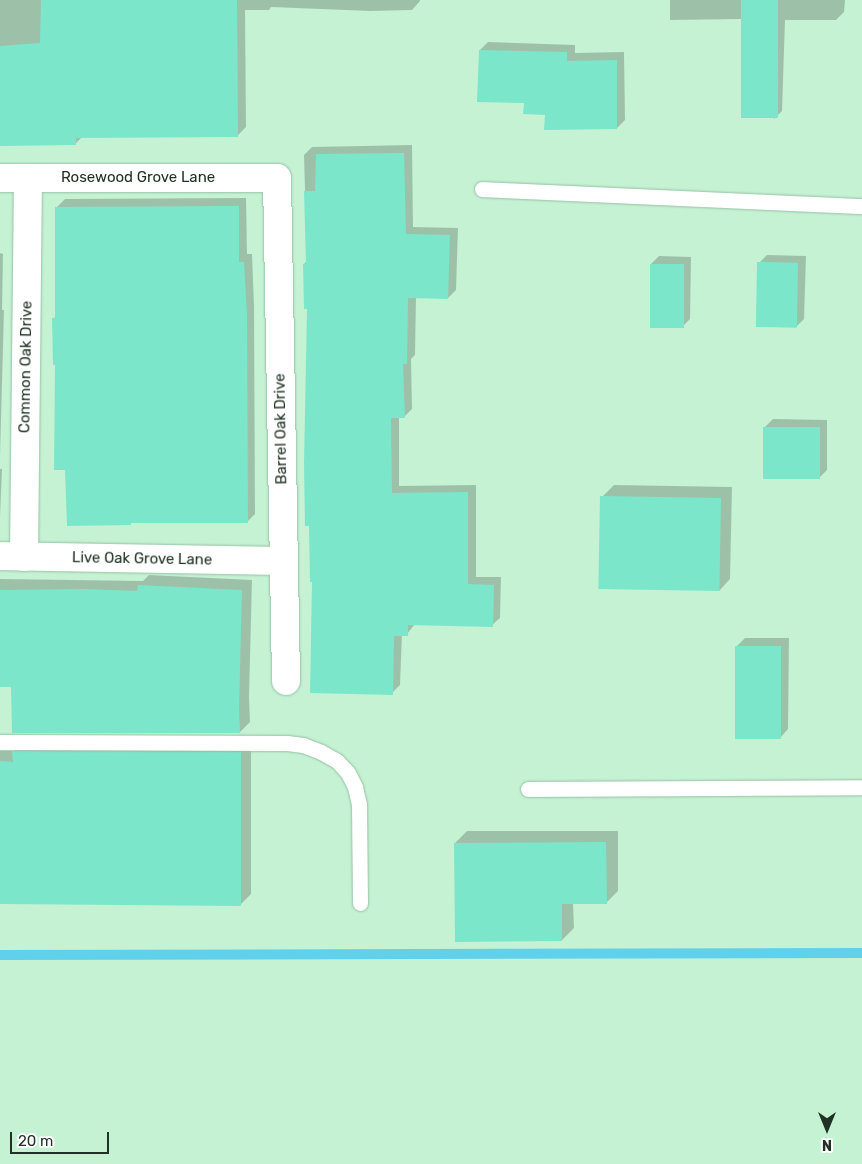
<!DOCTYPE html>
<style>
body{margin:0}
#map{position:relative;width:862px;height:1164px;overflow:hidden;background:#c5f2d3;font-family:Rubik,sans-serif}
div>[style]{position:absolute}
.shadow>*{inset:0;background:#0003}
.stream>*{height:10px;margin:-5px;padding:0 5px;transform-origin:5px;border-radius:5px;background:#61d0ea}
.building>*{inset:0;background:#7ce6cb;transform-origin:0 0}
.roads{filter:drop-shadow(0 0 1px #96c1a4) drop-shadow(0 0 1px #96c1a4)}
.lane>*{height:15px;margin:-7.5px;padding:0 7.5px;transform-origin:7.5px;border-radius:7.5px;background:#fff}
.street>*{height:28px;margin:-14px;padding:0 14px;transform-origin:14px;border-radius:14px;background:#fff}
span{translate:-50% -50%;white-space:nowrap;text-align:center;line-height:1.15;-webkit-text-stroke:5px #fff;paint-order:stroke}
.street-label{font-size:15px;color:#203125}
.north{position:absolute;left:802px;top:1104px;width:50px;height:50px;-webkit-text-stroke:4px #fff;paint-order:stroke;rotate:180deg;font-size:14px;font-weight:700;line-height:20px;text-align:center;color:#203125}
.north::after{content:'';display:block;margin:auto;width:18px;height:22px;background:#203125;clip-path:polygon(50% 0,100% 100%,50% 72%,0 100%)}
.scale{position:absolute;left:10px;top:1132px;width:99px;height:22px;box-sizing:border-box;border:2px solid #203125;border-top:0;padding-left:6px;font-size:15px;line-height:18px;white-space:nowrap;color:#203125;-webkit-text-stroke:4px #fff;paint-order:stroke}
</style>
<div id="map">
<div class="shadow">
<i style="clip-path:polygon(0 0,420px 0,420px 1px,412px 10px,370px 11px,271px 7px,269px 10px,245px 10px,246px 127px,237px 136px,82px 137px,76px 143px,0 144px)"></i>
<i style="clip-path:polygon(670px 0,845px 0,844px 12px,836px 20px,785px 20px,782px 111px,774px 119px,742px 19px,670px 20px)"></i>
<i style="clip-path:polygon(488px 42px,575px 45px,575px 53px,624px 52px,625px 120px,617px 128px,546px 113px,525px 102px,480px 50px)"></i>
<i style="clip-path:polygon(412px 145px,413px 227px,458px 228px,456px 290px,448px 298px,416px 297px,415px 355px,411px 359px,412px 409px,404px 417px,399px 417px,399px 486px,476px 485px,476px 577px,501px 577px,500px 618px,492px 625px,415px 624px,407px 634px,402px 634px,400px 685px,392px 693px,313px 581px,308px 307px,304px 264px,307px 261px,304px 155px,312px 147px)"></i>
<i style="clip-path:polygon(246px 198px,247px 254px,252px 254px,254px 306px,255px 514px,247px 522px,133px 521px,130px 524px,67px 468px,54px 318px,56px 316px,56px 208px,65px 199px)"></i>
<i style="clip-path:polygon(0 200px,0 253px,3px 254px,2px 310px,4px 310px,0 456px)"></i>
<i style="clip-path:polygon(767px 255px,806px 256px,804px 319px,796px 327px,759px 263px)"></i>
<i style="clip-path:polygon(659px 256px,691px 257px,690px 319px,682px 327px,651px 264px)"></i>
<i style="clip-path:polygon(773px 419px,827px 420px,827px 470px,819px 478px,765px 427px)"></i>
<i style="clip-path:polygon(0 469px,2px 469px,0 517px)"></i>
<i style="clip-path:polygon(614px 485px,732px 487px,730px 579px,719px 591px,602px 497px)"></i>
<i style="clip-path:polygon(149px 575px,252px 580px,249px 697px,250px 722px,240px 732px,13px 731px,12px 686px,0 685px,0 579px,143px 581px)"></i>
<i style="clip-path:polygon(745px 638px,789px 638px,788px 729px,780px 738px,737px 646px)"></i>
<i style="clip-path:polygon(24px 741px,251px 742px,251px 894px,241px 904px,0 903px,0 751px,14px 751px)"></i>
<i style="clip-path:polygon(467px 831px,618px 831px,618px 891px,606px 903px,573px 903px,574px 928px,562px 940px,455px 843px)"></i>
</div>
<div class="stream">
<i style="left:0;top:955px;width:862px;rotate:-0.13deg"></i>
</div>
<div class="building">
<i style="clip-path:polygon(41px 0,237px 0,238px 137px,76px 138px,76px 145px,0 146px,0 46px,40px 43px)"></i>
<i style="left:741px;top:0;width:37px;height:118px"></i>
<i style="clip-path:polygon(479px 50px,567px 52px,567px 61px,617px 60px,617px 129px,544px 130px,545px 115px,523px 114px,524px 103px,477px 102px)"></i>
<i style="clip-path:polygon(404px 153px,406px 234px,450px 235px,448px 299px,408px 298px,407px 364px,403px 364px,405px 418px,391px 418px,392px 493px,468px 492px,468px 584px,494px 585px,493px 627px,408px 625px,408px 636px,394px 636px,393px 695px,310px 693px,312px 582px,310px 582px,309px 526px,305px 526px,304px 463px,307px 309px,304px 309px,303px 264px,306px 264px,304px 191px,315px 191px,316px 154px)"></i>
<i style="clip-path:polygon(239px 206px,239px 262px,244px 262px,247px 315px,248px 523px,131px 523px,131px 525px,67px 526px,65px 470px,54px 470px,55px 365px,53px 365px,52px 318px,55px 318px,55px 207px)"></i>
<i style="left:757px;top:262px;width:41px;height:65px;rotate:1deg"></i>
<i style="left:650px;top:264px;width:34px;height:64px"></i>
<i style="left:763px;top:427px;width:57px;height:52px"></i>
<i style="left:600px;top:496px;width:121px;height:93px;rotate:1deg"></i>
<i style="clip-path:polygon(138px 585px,242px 590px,239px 708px,240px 733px,12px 733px,11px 687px,0 687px,0 590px,85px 589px,137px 591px)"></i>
<i style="left:735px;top:646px;width:46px;height:93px"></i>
<i style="clip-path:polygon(12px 751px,241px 752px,241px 906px,0 904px,0 761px,13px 762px)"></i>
<i style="clip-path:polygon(606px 842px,607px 904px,562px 904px,562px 941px,455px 942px,454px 843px)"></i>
</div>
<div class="roads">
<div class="lane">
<i style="left:482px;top:189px;width:380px;rotate:2.6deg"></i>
<i style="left:0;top:742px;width:287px;rotate:0.2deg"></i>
<i style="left:287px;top:743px;width:16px;rotate:7deg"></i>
<i style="left:303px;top:745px;width:19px;rotate:21deg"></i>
<i style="left:321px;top:752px;width:18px;rotate:29deg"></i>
<i style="left:337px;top:761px;width:16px;rotate:47deg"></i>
<i style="left:348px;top:773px;width:16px;rotate:63deg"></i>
<i style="left:355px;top:787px;width:18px;rotate:77deg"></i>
<i style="left:359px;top:805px;width:98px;rotate:89.4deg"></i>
<i style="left:528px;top:789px;width:334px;rotate:-0.3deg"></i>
</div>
<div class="street">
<i style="left:0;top:178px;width:277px"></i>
<i style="left:277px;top:178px;width:503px;rotate:88.97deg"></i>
<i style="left:0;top:556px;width:283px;rotate:1deg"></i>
<i style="left:24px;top:557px;width:379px;rotate:-89.4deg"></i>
</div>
</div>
<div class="street-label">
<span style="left:138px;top:178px">Rosewood Grove Lane</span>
<span style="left:26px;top:367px;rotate:-89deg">Common Oak Drive</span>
<span style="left:281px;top:429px;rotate:-91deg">Barrel Oak Drive</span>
<span style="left:142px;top:559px;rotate:1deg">Live Oak Grove Lane</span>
</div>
<div class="north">N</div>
<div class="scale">20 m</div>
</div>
